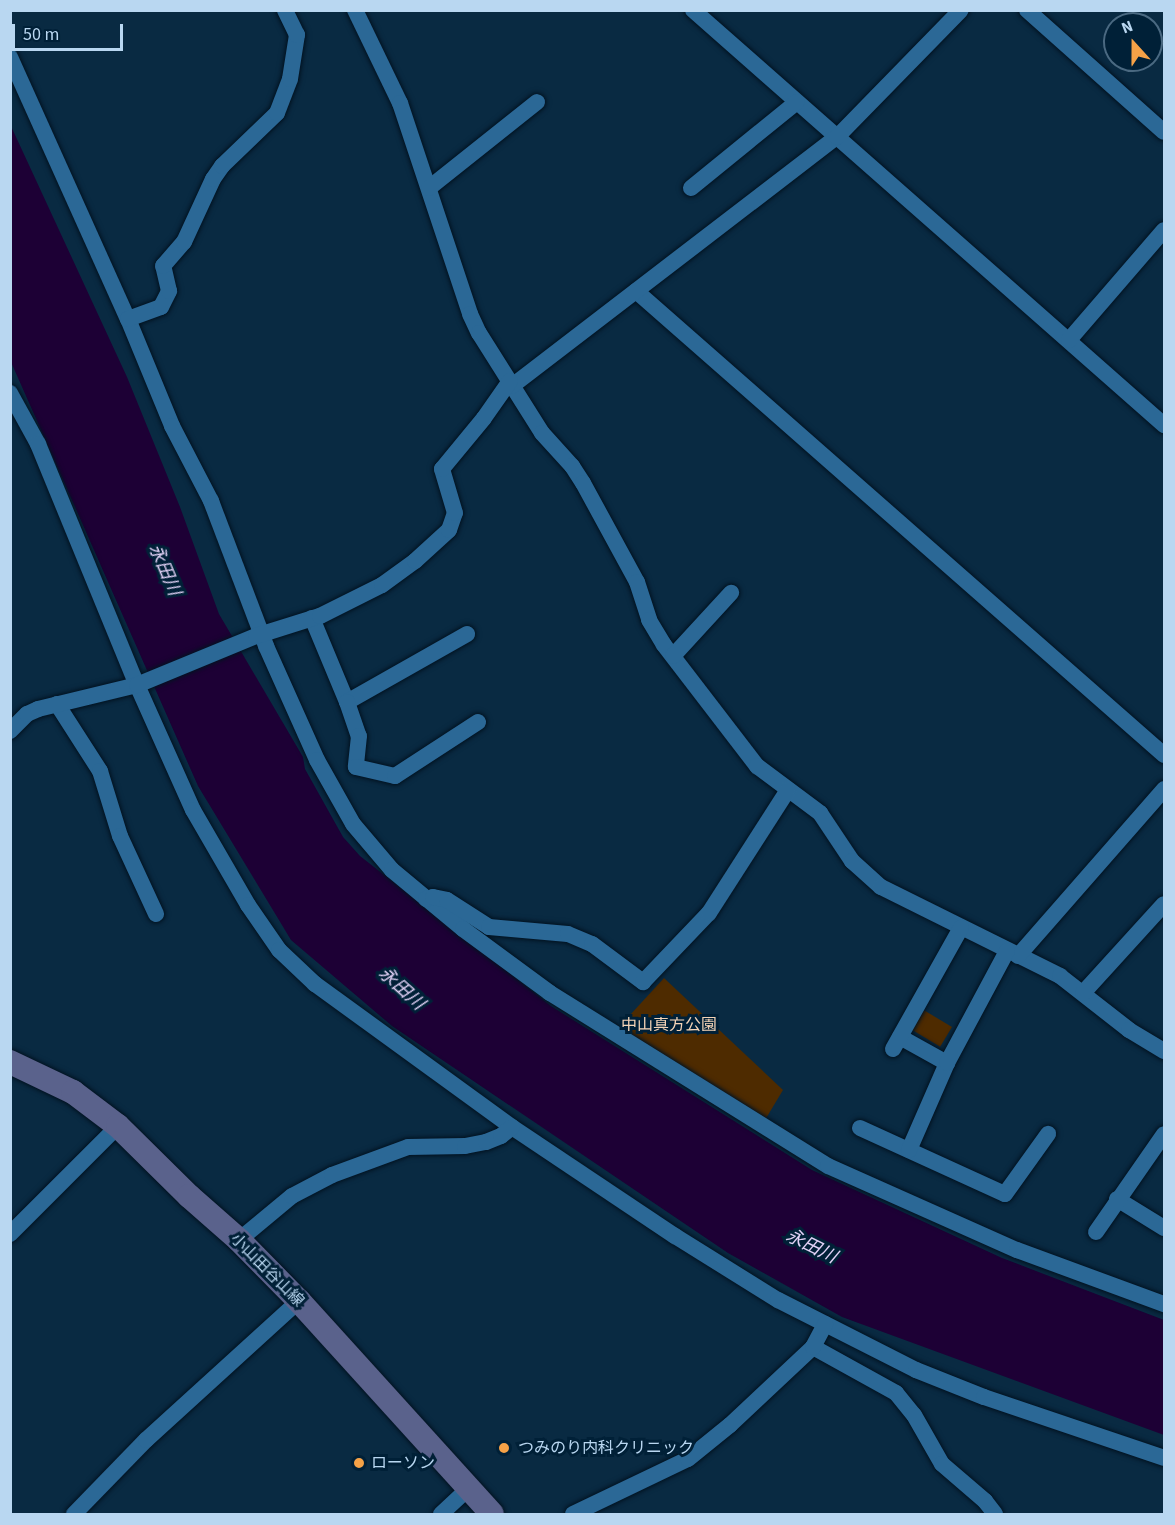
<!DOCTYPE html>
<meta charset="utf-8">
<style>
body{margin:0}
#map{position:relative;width:1175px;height:1525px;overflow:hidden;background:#092a42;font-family:"Source Sans 3","Noto Sans JP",sans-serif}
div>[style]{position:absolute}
.green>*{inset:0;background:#4e2b00;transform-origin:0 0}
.water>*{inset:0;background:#1d0035}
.roads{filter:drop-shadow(0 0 2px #021220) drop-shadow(0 0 2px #021220)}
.minor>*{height:16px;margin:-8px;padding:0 8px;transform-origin:8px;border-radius:8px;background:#2b6896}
.secondary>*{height:24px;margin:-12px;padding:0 12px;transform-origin:12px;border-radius:12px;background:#5a628c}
.dots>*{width:16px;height:16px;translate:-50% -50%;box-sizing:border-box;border:3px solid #002037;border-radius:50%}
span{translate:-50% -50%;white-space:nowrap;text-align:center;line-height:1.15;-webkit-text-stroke:6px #002037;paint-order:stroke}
.park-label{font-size:16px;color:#f4d4b7}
.street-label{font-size:16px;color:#b9d7f1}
.poi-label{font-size:16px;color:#b9d7f1}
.left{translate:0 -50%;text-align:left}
.water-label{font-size:18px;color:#e2d2f7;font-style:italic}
.frame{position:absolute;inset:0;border:12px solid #b9d7f1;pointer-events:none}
.north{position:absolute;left:1103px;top:12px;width:60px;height:60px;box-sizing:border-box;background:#002037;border:2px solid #4a6981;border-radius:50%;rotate:339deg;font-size:16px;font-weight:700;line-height:24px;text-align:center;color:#b9d7f1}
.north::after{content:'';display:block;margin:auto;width:21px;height:27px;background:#f6a247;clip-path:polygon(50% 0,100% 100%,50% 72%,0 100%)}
.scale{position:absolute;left:12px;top:24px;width:111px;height:27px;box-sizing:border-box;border:3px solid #b9d7f1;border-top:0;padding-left:8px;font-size:18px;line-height:21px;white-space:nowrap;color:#b9d7f1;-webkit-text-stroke:4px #002037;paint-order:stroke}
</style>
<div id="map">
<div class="green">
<i style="clip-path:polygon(664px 978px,783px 1090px,762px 1125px,619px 1027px)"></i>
<i style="left:922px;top:1009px;width:35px;height:23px;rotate:31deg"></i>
</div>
<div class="water">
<i style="clip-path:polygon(10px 124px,127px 377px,180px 507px,219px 614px,303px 757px,305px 769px,343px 837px,360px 856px,551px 1006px,812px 1170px,1002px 1258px,1164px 1320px,1164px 1435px,842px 1317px,728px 1253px,392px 1026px,291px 940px,198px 786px,11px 362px)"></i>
</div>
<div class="roads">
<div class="minor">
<i style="left:355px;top:10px;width:103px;rotate:64.2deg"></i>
<i style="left:400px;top:103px;width:222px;rotate:71.6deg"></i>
<i style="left:470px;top:314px;width:21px;rotate:65deg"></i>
<i style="left:479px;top:333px;width:118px;rotate:57.8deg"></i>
<i style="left:542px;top:433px;width:45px;rotate:47.7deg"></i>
<i style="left:572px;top:466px;width:20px;rotate:57deg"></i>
<i style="left:583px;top:483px;width:113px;rotate:61.4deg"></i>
<i style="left:637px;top:582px;width:40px;rotate:72deg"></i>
<i style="left:649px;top:620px;width:29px;rotate:59deg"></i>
<i style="left:664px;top:645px;width:153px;rotate:52.5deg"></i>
<i style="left:757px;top:766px;width:79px;rotate:36.7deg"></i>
<i style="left:820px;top:813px;width:58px;rotate:56.3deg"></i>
<i style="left:852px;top:861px;width:39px;rotate:42deg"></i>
<i style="left:881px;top:887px;width:200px;rotate:26.4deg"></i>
<i style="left:1060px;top:976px;width:88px;rotate:38deg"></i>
<i style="left:1129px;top:1030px;width:41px;rotate:31deg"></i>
<i style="left:693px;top:10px;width:628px;rotate:41.38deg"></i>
<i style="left:1027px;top:10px;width:183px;rotate:41.7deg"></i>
<i style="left:10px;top:57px;width:287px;rotate:65.8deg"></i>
<i style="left:128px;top:319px;width:116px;rotate:67.6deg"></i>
<i style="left:172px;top:426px;width:85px;rotate:62.5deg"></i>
<i style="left:211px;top:501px;width:155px;rotate:69.2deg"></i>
<i style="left:266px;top:646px;width:125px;rotate:65.9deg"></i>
<i style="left:317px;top:760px;width:73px;rotate:60.6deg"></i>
<i style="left:353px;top:824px;width:60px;rotate:49.7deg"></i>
<i style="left:392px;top:870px;width:92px;rotate:39.7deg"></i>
<i style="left:463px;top:929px;width:108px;rotate:36.3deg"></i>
<i style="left:550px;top:993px;width:327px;rotate:31.9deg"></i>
<i style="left:828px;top:1166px;width:207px;rotate:24deg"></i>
<i style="left:1017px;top:1250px;width:157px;rotate:20.2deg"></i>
<i style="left:429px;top:188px;width:138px;rotate:-38.5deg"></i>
<i style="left:691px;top:188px;width:136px;rotate:-39.1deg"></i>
<i style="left:636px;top:291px;width:703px;rotate:41.31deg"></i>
<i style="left:128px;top:319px;width:35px;rotate:-20deg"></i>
<i style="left:161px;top:307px;width:18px;rotate:-63deg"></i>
<i style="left:169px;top:291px;width:26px;rotate:-103deg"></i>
<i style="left:163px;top:266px;width:32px;rotate:-49deg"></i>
<i style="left:184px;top:242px;width:69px;rotate:-65.3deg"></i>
<i style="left:213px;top:179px;width:16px;rotate:-55deg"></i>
<i style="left:222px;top:166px;width:76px;rotate:-43.9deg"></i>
<i style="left:277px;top:113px;width:36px;rotate:-69deg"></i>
<i style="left:290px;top:79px;width:45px;rotate:-81deg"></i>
<i style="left:297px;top:35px;width:28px;rotate:-116deg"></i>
<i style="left:1069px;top:340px;width:145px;rotate:-49.2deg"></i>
<i style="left:512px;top:386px;width:409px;rotate:-37.5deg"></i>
<i style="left:837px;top:137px;width:177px;rotate:-45.7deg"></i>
<i style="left:10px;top:393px;width:58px;rotate:61.2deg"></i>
<i style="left:38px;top:444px;width:261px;rotate:67.7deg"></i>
<i style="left:137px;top:685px;width:137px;rotate:65.9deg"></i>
<i style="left:193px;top:810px;width:110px;rotate:59.9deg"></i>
<i style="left:248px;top:905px;width:55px;rotate:55.4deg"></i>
<i style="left:279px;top:950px;width:50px;rotate:43.4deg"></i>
<i style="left:315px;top:984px;width:243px;rotate:36deg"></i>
<i style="left:512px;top:1127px;width:196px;rotate:33.8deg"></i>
<i style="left:675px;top:1236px;width:121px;rotate:31.9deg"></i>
<i style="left:778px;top:1300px;width:155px;rotate:26.9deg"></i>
<i style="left:916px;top:1370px;width:73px;rotate:21.7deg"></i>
<i style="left:984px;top:1397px;width:190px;rotate:18.7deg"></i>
<i style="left:312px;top:618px;width:91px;rotate:67.4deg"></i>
<i style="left:347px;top:702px;width:138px;rotate:-29.5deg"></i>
<i style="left:673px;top:656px;width:86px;rotate:-47.4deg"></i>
<i style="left:347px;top:702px;width:36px;rotate:71deg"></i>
<i style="left:359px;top:736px;width:31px;rotate:96deg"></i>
<i style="left:356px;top:767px;width:40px;rotate:13deg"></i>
<i style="left:395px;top:776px;width:99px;rotate:-33deg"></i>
<i style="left:57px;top:704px;width:80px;rotate:57.3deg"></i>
<i style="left:100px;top:771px;width:68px;rotate:72.9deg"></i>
<i style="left:120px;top:836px;width:86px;rotate:65.2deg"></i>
<i style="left:10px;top:731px;width:24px;rotate:-45deg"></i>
<i style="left:27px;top:714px;width:12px;rotate:-24deg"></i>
<i style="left:38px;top:709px;width:102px;rotate:-13.6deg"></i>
<i style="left:137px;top:685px;width:129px;rotate:-22.4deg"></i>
<i style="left:256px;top:636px;width:67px;rotate:-17.4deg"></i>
<i style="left:320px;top:616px;width:69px;rotate:-26.6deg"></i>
<i style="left:382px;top:585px;width:41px;rotate:-36deg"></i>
<i style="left:415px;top:561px;width:46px;rotate:-42.4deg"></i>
<i style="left:449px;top:530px;width:18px;rotate:-71deg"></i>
<i style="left:455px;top:513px;width:46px;rotate:-106.5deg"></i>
<i style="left:442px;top:469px;width:66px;rotate:-50.5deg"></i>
<i style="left:484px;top:418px;width:45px;rotate:-54.9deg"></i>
<i style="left:426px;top:899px;width:7px;rotate:-16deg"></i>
<i style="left:433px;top:897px;width:14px;rotate:12deg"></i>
<i style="left:447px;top:900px;width:50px;rotate:32.7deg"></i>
<i style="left:489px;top:927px;width:79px;rotate:5.1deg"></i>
<i style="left:568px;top:934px;width:26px;rotate:23deg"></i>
<i style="left:592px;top:944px;width:64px;rotate:36.7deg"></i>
<i style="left:643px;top:982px;width:95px;rotate:-46.3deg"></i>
<i style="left:709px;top:913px;width:146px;rotate:-57.3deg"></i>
<i style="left:1018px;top:956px;width:222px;rotate:-48.8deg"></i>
<i style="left:1083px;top:993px;width:120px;rotate:-47.7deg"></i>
<i style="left:900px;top:1037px;width:54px;rotate:29deg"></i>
<i style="left:893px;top:1049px;width:139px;rotate:-60.7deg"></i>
<i style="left:860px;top:1128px;width:159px;rotate:24.5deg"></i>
<i style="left:1005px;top:1194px;width:74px;rotate:-54.4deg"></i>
<i style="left:909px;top:1150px;width:95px;rotate:-66.4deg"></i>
<i style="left:947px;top:1063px;width:127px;rotate:-61.8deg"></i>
<i style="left:1117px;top:1199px;width:55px;rotate:31.7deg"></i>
<i style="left:1096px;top:1232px;width:119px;rotate:-55.2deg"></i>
<i style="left:10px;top:1234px;width:153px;rotate:-45deg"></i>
<i style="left:239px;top:1240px;width:69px;rotate:-39.7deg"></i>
<i style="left:292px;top:1196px;width:45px;rotate:-27.7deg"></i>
<i style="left:332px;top:1175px;width:81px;rotate:-20.2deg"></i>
<i style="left:408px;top:1147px;width:57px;rotate:-1deg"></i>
<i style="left:465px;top:1146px;width:21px;rotate:-11deg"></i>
<i style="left:486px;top:1142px;width:16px;rotate:-22deg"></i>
<i style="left:501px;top:1136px;width:14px;rotate:-39deg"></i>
<i style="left:813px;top:1347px;width:95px;rotate:29deg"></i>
<i style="left:896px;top:1393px;width:28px;rotate:51deg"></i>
<i style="left:914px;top:1415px;width:56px;rotate:60.3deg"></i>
<i style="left:942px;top:1464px;width:57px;rotate:40.7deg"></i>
<i style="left:985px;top:1501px;width:16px;rotate:52deg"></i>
<i style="left:74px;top:1514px;width:103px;rotate:-45.8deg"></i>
<i style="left:146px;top:1440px;width:207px;rotate:-42.3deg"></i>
<i style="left:441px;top:1514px;width:37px;rotate:-43deg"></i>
<i style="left:573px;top:1514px;width:127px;rotate:-25.6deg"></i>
<i style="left:688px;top:1459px;width:54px;rotate:-39deg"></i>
<i style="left:730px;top:1425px;width:114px;rotate:-43.2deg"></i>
<i style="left:813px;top:1347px;width:26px;rotate:-62deg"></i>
</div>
<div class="secondary">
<i style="left:10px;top:1062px;width:70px;rotate:25.5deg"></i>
<i style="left:73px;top:1092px;width:56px;rotate:37.1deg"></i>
<i style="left:118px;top:1126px;width:100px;rotate:44.6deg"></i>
<i style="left:189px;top:1196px;width:67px;rotate:41.3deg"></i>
<i style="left:239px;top:1240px;width:86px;rotate:45.5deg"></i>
<i style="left:299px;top:1301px;width:287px;rotate:47.8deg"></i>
</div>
</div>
<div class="dots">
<i style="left:504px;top:1448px;background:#f6a247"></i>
<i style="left:359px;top:1463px;background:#f6a247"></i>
</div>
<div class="park-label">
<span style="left:669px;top:1025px">中山真方公園</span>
</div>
<div class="street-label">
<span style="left:267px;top:1270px;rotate:45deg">小山田谷山線</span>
</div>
<div class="poi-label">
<span class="left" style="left:518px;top:1448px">つみのり内科クリニック</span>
<span class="left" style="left:371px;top:1463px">ローソン</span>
</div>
<div class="water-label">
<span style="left:164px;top:570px;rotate:67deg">永田川</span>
<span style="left:401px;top:989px;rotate:42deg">永田川</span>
<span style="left:811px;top:1247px;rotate:26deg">永田川</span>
</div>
<div class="frame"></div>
<div class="north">N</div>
<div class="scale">50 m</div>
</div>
